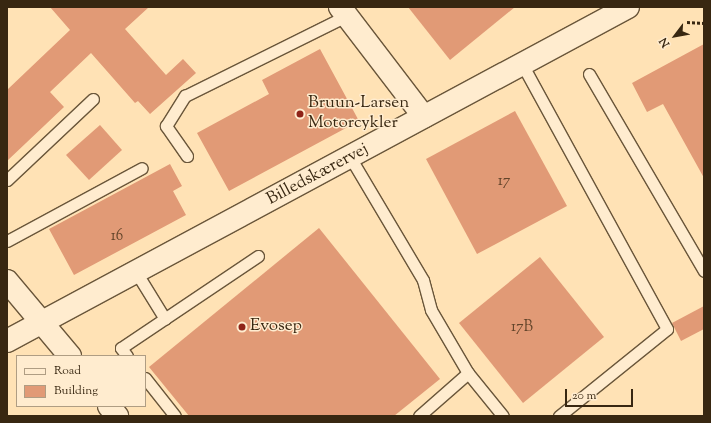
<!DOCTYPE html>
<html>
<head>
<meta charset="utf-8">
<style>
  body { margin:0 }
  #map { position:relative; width:711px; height:423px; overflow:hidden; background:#ffe2b5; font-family:"Sorts Mill Goudy",serif }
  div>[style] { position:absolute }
  .building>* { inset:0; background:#e19a76 }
  .path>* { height:2.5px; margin-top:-1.25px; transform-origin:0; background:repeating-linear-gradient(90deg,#382711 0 3px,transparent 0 5px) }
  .roads { filter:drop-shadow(1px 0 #6a563a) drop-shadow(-1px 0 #6a563a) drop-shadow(0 1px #6a563a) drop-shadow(0 -1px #6a563a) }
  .service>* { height:11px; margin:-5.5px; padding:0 5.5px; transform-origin:5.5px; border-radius:5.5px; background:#ffeccf }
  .tertiary>* { height:22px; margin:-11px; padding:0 11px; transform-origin:11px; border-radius:11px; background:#ffeccf }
  .dots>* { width:11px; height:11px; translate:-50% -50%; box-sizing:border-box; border:2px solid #ffeccf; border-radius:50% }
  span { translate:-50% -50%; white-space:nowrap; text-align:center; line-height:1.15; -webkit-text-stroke:3px #ffeccf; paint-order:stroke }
  .number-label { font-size:15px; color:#62442a }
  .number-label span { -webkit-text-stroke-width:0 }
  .poi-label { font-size:17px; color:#382711 }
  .left { translate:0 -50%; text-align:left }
  .street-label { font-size:17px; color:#382711 }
  .frame { position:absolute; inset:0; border:8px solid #382711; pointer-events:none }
  .legend { position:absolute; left:16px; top:355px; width:130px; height:52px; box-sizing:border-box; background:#ffeccf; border:1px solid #af9d83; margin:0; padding:5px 7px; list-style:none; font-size:12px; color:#382711 }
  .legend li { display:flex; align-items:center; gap:8px; height:20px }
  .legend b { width:20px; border:1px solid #af9d83 }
  .north { position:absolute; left:655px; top:16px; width:40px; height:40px; -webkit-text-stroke:3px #ffeccf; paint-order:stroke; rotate:238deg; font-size:11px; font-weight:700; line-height:16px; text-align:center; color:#382711 }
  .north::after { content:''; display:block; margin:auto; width:14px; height:18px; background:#382711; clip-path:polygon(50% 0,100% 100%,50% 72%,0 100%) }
  .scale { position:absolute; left:565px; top:389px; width:68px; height:18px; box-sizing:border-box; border:2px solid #382711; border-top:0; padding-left:5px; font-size:12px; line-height:14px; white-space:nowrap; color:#382711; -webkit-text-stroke:3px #ffeccf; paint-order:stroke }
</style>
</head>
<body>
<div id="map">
  <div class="building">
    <div style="clip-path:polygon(50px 7px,149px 7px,125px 29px,166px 75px,183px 59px,196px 73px,150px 114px,138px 101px,135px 103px,91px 53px,50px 92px,64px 107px,7px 161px,7px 90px,70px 30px)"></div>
    <div style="clip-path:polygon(408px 7px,515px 7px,450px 60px)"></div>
    <div style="clip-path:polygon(704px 44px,704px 178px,663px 104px,647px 112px,632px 83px)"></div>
    <div style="clip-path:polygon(320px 49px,359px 121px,229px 191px,197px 133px,269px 94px,262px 80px)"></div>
    <div style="clip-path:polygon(515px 111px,567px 206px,477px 254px,426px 159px)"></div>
    <div style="clip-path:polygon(100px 125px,122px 150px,89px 180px,66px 155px)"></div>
    <div style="clip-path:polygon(170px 164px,182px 186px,173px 191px,186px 215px,74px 275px,49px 229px)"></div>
    <div style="clip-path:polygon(319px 228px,440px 379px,394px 416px,189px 416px,149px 367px)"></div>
    <div style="clip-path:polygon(540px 257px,604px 337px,523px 403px,459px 323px)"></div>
    <div style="clip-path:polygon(704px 306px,704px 329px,681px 341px,672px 323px)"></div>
  </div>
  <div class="path">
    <div style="left:687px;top:22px;width:17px;rotate:3deg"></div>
  </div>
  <div class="roads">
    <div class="service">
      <div style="left:522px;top:64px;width:302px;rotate:61.3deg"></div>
      <div style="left:667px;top:329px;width:139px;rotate:141.1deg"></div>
      <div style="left:589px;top:74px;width:228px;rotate:59.7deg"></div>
      <div style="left:187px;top:156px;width:37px;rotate:-125deg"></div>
      <div style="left:166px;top:126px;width:36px;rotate:-58deg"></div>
      <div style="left:185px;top:96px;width:180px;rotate:-26.4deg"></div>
      <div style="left:350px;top:157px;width:143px;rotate:59.3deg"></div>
      <div style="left:423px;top:280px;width:31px;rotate:75deg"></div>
      <div style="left:431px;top:310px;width:73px;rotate:59.6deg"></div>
      <div style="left:468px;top:373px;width:65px;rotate:138.7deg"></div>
      <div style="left:7px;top:180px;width:118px;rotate:-43.3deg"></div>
      <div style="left:7px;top:241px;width:153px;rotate:-28.4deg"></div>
      <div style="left:136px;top:272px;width:55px;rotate:58.3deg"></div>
      <div style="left:127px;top:356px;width:10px;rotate:-127deg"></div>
      <div style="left:121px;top:348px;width:165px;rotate:-33.9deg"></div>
      <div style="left:468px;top:373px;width:55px;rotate:50.9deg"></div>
      <div style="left:145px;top:378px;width:48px;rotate:51.7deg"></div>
    </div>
    <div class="tertiary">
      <div style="left:340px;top:7px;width:138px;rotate:52.6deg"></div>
      <div style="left:7px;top:281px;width:98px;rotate:50deg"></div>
      <div style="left:7px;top:341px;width:705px;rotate:-28.27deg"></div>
      <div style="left:109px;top:406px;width:13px;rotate:51deg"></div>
    </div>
  </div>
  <div class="dots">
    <div style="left:300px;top:114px;background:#8f2418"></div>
    <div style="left:242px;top:327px;background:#8f2418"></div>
  </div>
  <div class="number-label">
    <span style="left:504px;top:182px">17</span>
    <span style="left:117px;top:237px">16</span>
    <span style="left:522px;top:328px">17B</span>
  </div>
  <div class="poi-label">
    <span class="left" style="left:308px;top:114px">Bruun-Larsen<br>Motorcykler</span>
    <span class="left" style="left:250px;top:327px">Evosep</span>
  </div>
  <div class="street-label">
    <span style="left:318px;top:175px;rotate:-28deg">Billedskærervej</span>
  </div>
  <div class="frame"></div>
  <ul class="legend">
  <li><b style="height:5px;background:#ffeccf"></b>Road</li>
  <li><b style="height:11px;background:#e19a76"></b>Building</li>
  </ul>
  <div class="north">N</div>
  <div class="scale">20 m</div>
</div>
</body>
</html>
